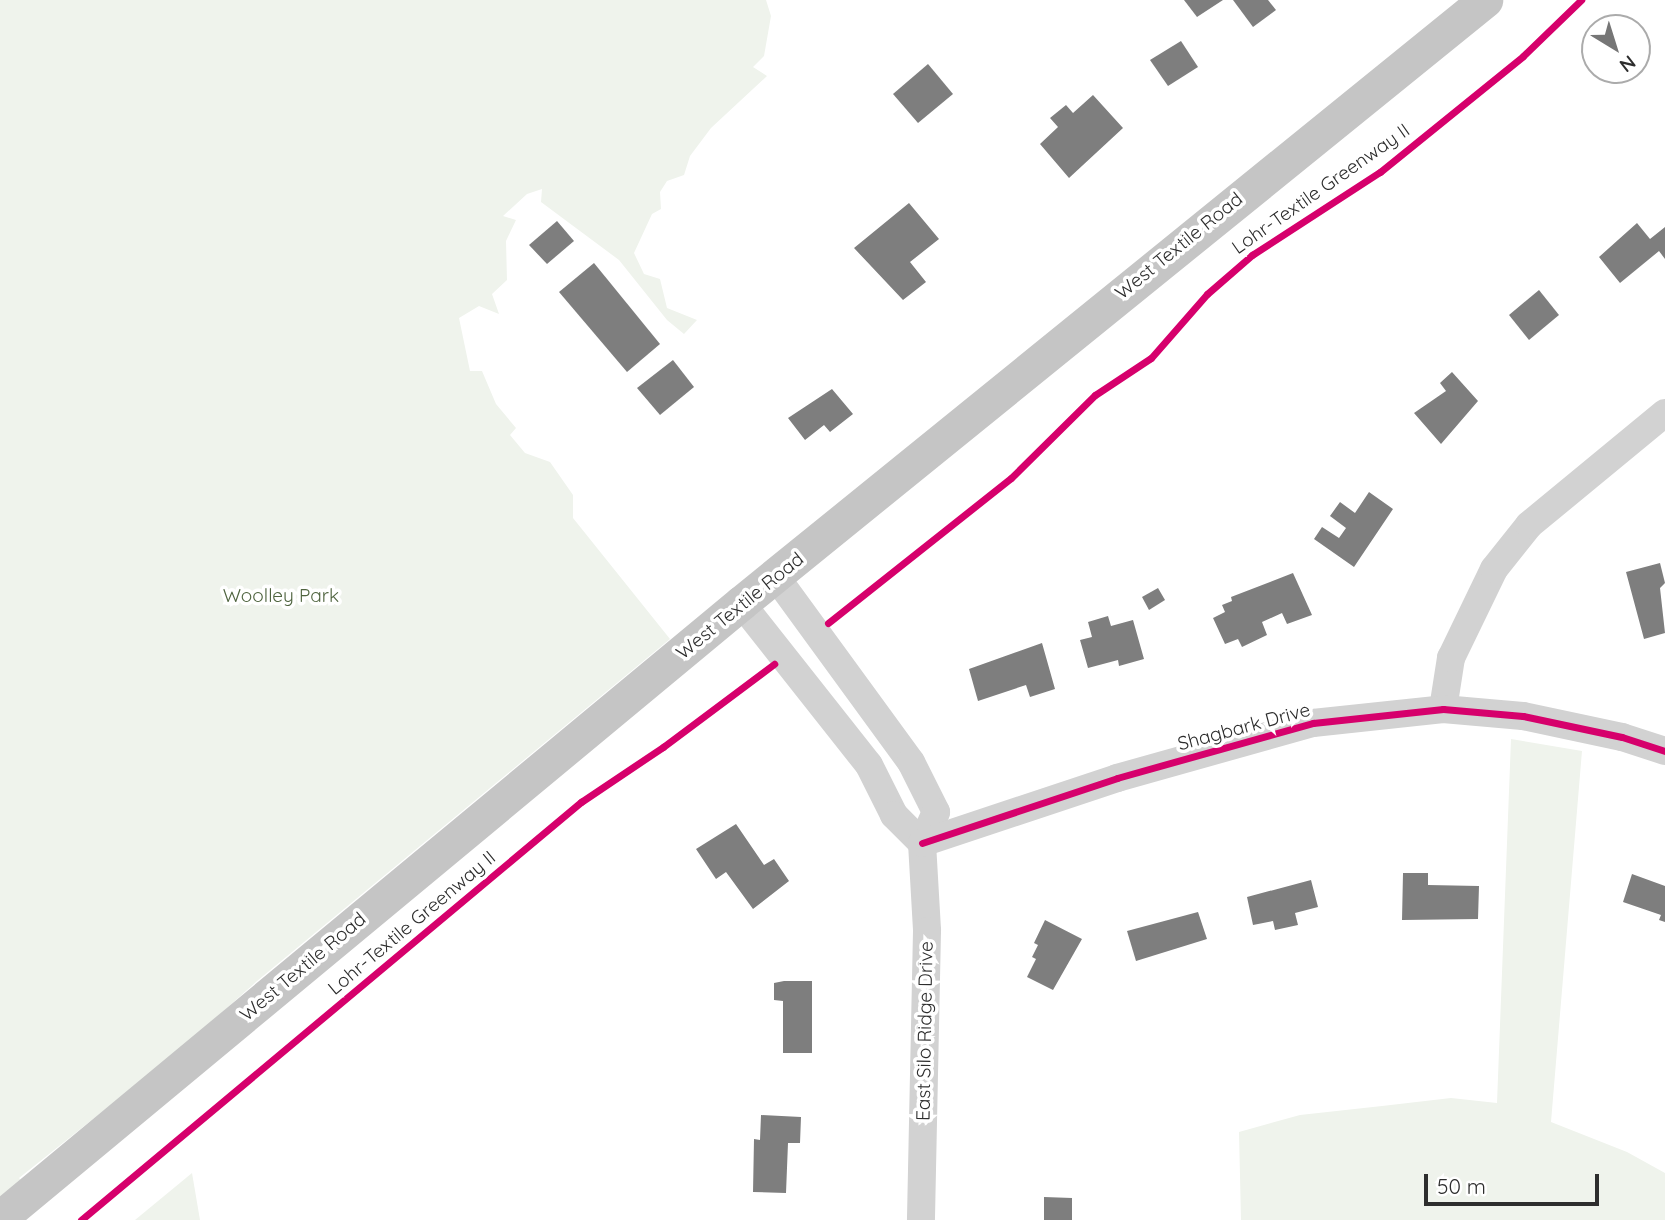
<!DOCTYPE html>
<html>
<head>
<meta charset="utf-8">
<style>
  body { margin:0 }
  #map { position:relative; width:1665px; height:1220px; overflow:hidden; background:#fff; font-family:Quicksand,sans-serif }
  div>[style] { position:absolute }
  .green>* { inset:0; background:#eff3ec }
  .building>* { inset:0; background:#7e7e7e }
  .minor>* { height:28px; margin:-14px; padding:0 14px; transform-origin:14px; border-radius:14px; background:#d2d2d2 }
  .major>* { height:35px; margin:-17.5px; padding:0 17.5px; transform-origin:17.5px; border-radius:17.5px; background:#c5c5c5 }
  .cycleway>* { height:7px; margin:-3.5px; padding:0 3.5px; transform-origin:3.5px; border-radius:3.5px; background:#d6006c }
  span { translate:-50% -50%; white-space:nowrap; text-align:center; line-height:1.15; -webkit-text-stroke:7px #fff; paint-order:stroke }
  .street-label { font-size:19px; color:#2d2d2d }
  .park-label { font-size:19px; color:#4f643f }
  .north { position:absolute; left:1581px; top:14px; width:70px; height:70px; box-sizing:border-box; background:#fff; border:2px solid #ababab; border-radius:50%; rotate:142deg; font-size:19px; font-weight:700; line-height:28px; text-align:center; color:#2d2d2d }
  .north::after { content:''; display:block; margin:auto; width:24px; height:32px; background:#767676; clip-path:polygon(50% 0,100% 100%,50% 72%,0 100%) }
  .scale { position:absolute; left:1424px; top:1174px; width:175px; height:32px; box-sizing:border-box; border:4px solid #2d2d2d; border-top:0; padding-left:9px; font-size:21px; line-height:24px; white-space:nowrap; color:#2d2d2d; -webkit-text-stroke:5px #fff; paint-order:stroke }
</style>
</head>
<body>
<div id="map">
  <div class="green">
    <div style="clip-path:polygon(0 0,766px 0,771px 16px,764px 56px,753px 67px,767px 76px,711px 128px,690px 156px,684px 175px,667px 181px,660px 192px,661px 209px,652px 214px,634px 253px,644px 274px,660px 279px,667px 308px,697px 320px,684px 334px,667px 320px,619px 260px,541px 202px,542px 189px,527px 194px,503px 216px,516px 220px,506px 241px,507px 280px,492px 294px,499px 314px,479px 306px,459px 318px,470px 371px,482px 371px,496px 404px,516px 428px,510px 435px,525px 453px,550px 462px,573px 495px,573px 518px,670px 639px,257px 981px,182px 1048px,19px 1178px,30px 1191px,0 1216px)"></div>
    <div style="clip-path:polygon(1511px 739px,1582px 751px,1551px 1122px,1627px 1152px,1665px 1173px,1665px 1220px,1241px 1220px,1239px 1132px,1300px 1115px,1382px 1106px,1451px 1098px,1497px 1103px)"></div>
    <div style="clip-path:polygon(192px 1173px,200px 1220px,135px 1220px)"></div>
  </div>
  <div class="building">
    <div style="clip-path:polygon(1184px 0,1223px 0,1197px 17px)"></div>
    <div style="clip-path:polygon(1233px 0,1268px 0,1276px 10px,1253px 27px)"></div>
    <div style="clip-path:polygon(1181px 41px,1198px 67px,1168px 86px,1150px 60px)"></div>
    <div style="clip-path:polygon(928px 64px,953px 94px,918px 123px,893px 94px)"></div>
    <div style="clip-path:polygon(1093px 95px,1123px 128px,1069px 178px,1040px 144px,1058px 127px,1050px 118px,1066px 105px,1073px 113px)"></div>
    <div style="clip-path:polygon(909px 203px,939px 239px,910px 262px,926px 282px,903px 300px,854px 248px)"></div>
    <div style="clip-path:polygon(557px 221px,574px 241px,547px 264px,529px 245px)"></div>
    <div style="clip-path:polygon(1637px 223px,1650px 239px,1665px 227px,1665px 259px,1659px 251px,1620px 283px,1599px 257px)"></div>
    <div style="clip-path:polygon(594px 263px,660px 344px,627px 372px,559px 292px)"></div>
    <div style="clip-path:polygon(1539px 290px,1559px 315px,1529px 340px,1509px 315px)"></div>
    <div style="clip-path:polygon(673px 360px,694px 387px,660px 415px,637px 388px)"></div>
    <div style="clip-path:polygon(1452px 372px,1478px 401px,1441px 444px,1414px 413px,1446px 391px,1440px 383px)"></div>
    <div style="clip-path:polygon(832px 389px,853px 414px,830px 432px,824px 425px,805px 440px,788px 418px)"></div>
    <div style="clip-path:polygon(1369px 492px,1393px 509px,1354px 567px,1314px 539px,1322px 527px,1339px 538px,1346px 528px,1330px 516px,1340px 502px,1355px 513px)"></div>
    <div style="clip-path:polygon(1660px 563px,1665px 583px,1660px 588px,1665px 633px,1644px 639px,1626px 572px)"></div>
    <div style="clip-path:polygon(1293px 573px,1312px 615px,1287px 624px,1282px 613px,1262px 622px,1267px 635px,1242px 647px,1238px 639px,1225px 644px,1213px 618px,1225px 612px,1222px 605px,1232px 601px,1231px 597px)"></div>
    <div style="clip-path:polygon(1158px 588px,1165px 600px,1149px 610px,1142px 597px)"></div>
    <div style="clip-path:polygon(1108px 616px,1111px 626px,1133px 620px,1144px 659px,1119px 666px,1118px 660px,1088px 668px,1080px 640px,1092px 637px,1088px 622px)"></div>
    <div style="clip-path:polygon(1042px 643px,1055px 689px,1030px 697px,1026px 685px,978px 701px,969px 669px)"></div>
    <div style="clip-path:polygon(736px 824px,764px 865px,774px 859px,789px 881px,753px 909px,726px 872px,716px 879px,696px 849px)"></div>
    <div style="clip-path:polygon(1403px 873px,1428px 873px,1428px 885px,1479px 886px,1478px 919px,1402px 920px)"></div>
    <div style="clip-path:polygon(1632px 874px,1665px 886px,1665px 922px,1659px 920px,1661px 915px,1623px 902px)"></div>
    <div style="clip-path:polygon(1311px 880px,1318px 907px,1295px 913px,1298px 925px,1275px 930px,1273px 921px,1253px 925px,1247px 897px)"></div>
    <div style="clip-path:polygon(1198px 912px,1207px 939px,1136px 961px,1127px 931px)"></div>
    <div style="clip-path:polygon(1045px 920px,1082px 939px,1053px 990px,1027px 977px,1036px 959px,1032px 957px,1038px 945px,1034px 943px)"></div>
    <div style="clip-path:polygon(784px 981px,812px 981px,812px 1053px,783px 1053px,783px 1001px,774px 1000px,774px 983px)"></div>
    <div style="clip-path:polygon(761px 1115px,801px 1117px,800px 1143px,788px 1143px,786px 1193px,753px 1192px,754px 1139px,760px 1140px)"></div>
    <div style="clip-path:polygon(1044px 1197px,1072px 1198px,1072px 1220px,1044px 1220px)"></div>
  </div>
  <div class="minor">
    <div style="left:776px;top:577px;width:229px;rotate:53.9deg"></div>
    <div style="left:911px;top:762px;width:56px;rotate:63.4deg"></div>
    <div style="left:936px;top:812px;width:34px;rotate:114deg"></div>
    <div style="left:922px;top:843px;width:88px;rotate:86.7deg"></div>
    <div style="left:927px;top:931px;width:289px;rotate:91.2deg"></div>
    <div style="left:741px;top:603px;width:206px;rotate:51.7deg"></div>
    <div style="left:869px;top:765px;width:56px;rotate:63.4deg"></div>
    <div style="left:894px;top:815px;width:40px;rotate:45deg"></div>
    <div style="left:1443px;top:709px;width:52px;rotate:-81.1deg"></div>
    <div style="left:1451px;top:658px;width:99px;rotate:-64.2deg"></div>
    <div style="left:1494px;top:569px;width:56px;rotate:-51.5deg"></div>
    <div style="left:1529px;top:525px;width:176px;rotate:-39.5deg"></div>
    <div style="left:922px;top:843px;width:206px;rotate:-18.4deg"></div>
    <div style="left:1117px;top:778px;width:204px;rotate:-15.7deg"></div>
    <div style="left:1313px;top:723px;width:131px;rotate:-6.1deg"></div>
    <div style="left:1443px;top:709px;width:80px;rotate:5deg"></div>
    <div style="left:1523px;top:716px;width:101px;rotate:12deg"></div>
    <div style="left:1622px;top:737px;width:45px;rotate:18deg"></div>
  </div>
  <div class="major">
    <div style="left:0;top:1218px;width:963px;rotate:-39.69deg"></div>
    <div style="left:741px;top:603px;width:958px;rotate:-39.02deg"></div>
  </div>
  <div class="cycleway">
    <div style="left:828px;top:623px;width:233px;rotate:-38.4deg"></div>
    <div style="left:1011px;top:478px;width:118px;rotate:-44.7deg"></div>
    <div style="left:1095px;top:395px;width:67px;rotate:-33.5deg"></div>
    <div style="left:1151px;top:358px;width:85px;rotate:-48.8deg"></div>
    <div style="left:1207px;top:294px;width:60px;rotate:-40.9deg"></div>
    <div style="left:1252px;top:255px;width:153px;rotate:-33deg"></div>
    <div style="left:1380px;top:172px;width:184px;rotate:-39deg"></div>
    <div style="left:1523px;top:56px;width:81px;rotate:-44deg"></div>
    <div style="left:922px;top:843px;width:206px;rotate:-18.4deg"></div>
    <div style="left:1117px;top:778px;width:204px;rotate:-15.7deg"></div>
    <div style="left:1313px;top:723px;width:131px;rotate:-6.1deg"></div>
    <div style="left:1443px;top:709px;width:80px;rotate:5deg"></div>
    <div style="left:1523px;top:716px;width:101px;rotate:12deg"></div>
    <div style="left:1622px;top:737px;width:45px;rotate:18deg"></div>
    <div style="left:81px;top:1220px;width:652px;rotate:-39.9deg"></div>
    <div style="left:581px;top:802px;width:99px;rotate:-33.9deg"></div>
    <div style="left:663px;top:747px;width:139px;rotate:-36.8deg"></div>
  </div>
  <div class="street-label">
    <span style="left:1321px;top:189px;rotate:-35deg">Lohr-Textile Greenway II</span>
    <span style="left:1179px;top:246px;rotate:-39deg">West Textile Road</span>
    <span style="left:740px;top:606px;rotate:-39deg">West Textile Road</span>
    <span style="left:1244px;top:727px;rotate:-15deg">Shagbark Drive</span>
    <span style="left:412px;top:923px;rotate:-40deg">Lohr-Textile Greenway II</span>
    <span style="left:303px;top:967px;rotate:-40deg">West Textile Road</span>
    <span style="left:925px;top:1031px;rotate:-89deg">East Silo Ridge Drive</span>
  </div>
  <div class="park-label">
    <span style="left:281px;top:596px">Woolley Park</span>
  </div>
  <div class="north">N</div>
  <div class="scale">50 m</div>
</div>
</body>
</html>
